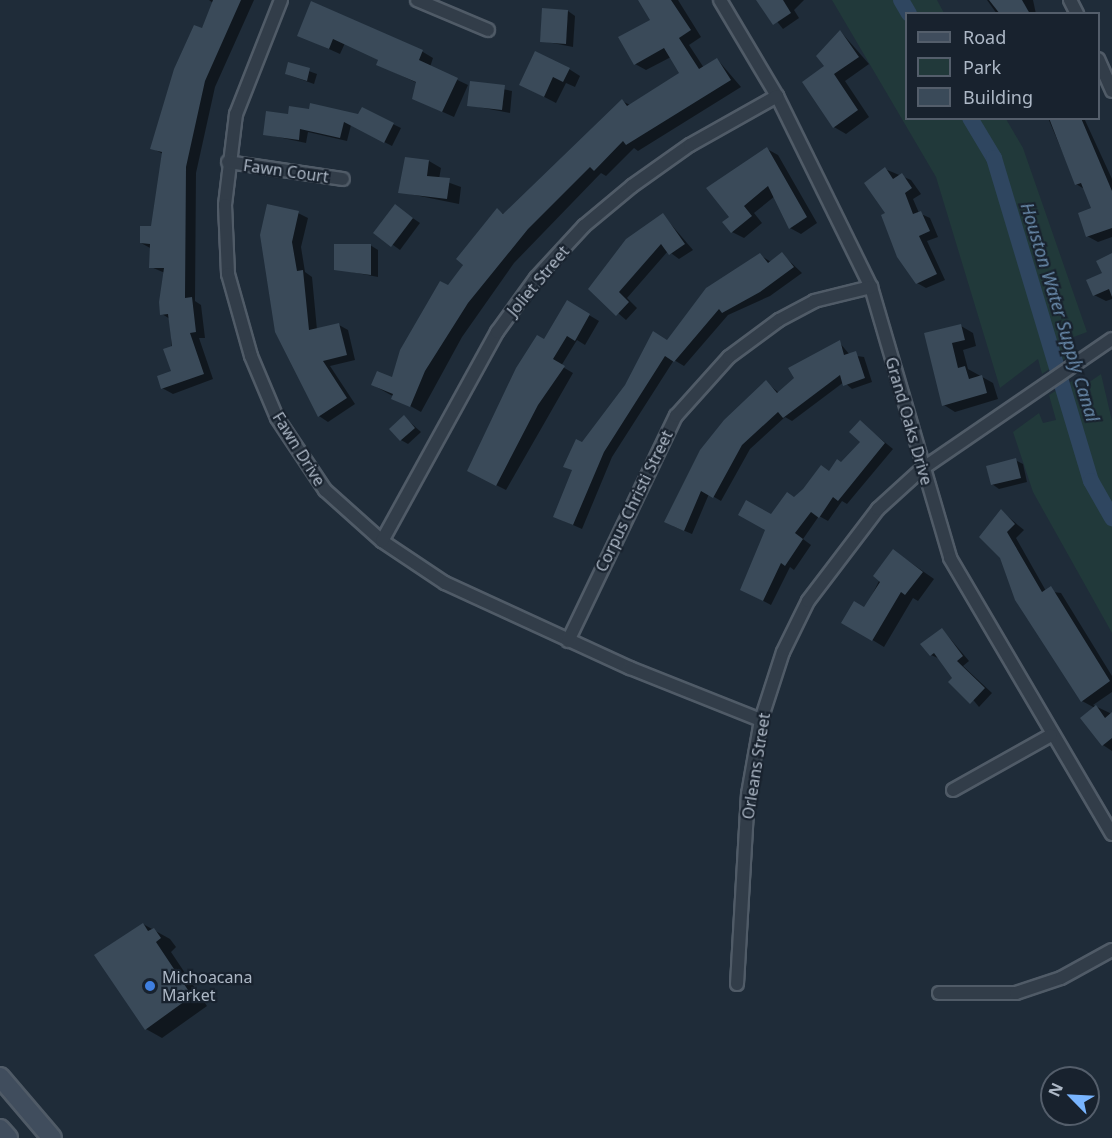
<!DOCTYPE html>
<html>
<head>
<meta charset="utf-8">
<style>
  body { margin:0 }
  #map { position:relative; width:1112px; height:1138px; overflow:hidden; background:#1f2c39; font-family:"Noto Sans",sans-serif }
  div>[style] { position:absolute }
  .green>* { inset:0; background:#21393a }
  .shadow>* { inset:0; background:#0007 }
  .canal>* { height:16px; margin:-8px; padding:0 8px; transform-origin:8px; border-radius:8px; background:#2f4660 }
  .building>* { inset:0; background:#3a4a59 }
  .roads { filter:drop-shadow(2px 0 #505b67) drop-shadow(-2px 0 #505b67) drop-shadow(0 2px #505b67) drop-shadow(0 -2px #505b67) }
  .minor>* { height:12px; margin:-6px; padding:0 6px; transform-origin:6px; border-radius:6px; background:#323d49 }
  .secondary>* { height:18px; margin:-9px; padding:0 9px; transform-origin:9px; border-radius:9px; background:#404d5d }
  .dots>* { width:16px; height:16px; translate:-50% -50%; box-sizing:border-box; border:3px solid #18222e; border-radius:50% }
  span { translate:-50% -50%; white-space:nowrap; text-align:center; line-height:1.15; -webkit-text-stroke:4.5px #18222e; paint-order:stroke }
  .street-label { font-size:16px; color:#adb8c6 }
  .poi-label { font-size:16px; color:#adb8c6 }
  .left { translate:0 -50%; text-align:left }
  .water-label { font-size:18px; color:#6a8bac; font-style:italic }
  .legend { position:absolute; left:905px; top:12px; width:195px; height:108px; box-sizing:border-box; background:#18222e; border:2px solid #545e6b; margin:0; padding:8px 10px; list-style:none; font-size:18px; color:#adb8c6 }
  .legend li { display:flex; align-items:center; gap:12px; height:30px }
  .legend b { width:30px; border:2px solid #545e6b }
  .north { position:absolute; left:1040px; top:1066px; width:60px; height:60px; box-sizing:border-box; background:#18222e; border:2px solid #545e6b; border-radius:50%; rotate:294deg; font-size:16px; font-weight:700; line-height:24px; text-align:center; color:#adb8c6 }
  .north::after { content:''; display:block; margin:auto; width:21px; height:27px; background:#79b5ff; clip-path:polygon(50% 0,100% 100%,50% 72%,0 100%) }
</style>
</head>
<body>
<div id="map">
  <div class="green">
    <div style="clip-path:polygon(832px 0,937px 0,944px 13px,906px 14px,906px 118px,1006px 119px,1023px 148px,1087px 332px,1063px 341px,1066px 358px,1042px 374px,1038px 359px,1000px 388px,936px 177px)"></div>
    <div style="clip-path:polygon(1101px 374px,1112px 421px,1112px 633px,1033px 492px,1013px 432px,1039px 413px,1043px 423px,1056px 420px,1049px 395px,1074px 380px,1078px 396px,1091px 393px,1088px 383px)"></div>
  </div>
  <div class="shadow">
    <div style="clip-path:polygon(209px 0,254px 0,215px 87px,196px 173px,195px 301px,201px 305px,205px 338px,199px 338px,213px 379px,173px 394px,162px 388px,173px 372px,170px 319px,162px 314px,165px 273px,151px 267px,152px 249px,141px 243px,152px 228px,163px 154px,152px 148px,213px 3px)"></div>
    <div style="clip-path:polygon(640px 0,678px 0,701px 37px,689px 45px,704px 68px,717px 59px,741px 87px,638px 151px,634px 148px,606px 176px,601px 173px,514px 263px,462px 337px,421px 412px,373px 385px,393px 379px,497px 210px,504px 214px,622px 101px,630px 105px,681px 73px,671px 57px,646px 70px,635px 64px,652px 20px)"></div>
    <div style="clip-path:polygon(760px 0,804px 0,794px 10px,799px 18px,783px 29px)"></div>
    <div style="clip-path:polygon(987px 0,1033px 0,1036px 14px,997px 14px)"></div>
    <div style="clip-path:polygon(312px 3px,423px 52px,433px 58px,430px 67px,468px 85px,454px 117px,425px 104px,417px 83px,377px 64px,379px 60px,345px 43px,340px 54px,298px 35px)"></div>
    <div style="clip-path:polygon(568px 11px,575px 16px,573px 47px,542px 41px)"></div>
    <div style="clip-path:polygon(841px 32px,869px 64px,845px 81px,869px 117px,846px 134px,834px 127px,826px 67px)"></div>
    <div style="clip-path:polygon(289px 64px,317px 74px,314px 84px,286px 74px)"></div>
    <div style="clip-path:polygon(569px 69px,580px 76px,575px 87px,566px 83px,556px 103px,521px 85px)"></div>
    <div style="clip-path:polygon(471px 83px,512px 91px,510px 113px,468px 105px)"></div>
    <div style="clip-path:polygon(362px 109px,401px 128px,392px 146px,351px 125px,347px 141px,308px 132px,306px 143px,264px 134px,359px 115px)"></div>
    <div style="clip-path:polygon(1048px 118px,1084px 118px,1112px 179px,1112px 237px,1098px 242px,1087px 236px,1093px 209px,1086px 190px,1076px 184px)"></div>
    <div style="clip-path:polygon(767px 149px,778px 155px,817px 223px,801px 234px,790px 228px,775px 196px,754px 213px,762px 223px,744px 238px,732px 232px,731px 217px)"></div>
    <div style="clip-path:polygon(429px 161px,441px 168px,439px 179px,461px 187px,459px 204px,400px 192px)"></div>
    <div style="clip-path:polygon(885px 169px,911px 180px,921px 194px,913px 199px,919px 213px,930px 218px,938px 237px,927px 241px,945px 280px,926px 288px,917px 283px,887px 214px)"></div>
    <div style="clip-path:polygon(395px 206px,420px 223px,400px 250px,375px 232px)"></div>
    <div style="clip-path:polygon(298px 213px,308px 218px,301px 247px,305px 272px,312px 277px,317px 330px,339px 325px,348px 330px,355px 360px,330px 366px,355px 404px,328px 422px,319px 416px,262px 235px)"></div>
    <div style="clip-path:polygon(663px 215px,693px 250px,679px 259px,668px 251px,627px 298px,637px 308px,626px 320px,590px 289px)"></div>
    <div style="clip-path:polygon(370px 245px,378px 250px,378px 277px,336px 269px)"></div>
    <div style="clip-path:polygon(782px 254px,802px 273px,770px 296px,728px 315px,684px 366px,674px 360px,612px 457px,582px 529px,564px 521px,582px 444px,667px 341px,760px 255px,771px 262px)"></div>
    <div style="clip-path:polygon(1112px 255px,1112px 299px,1106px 301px,1094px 295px)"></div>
    <div style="clip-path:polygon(567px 302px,599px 321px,585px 345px,577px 340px,561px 366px,573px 373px,506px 490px,478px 476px)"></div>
    <div style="clip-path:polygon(961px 326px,973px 333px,976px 346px,963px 350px,968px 369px,993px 383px,998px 399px,955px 412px,944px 405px,926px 335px)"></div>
    <div style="clip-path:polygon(839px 342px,850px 355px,864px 357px,872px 382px,852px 389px,844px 382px,792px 421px,785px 417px,750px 449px,721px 501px,709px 494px,692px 534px,673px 526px,766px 382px,779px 393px,796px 379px,790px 368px)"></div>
    <div style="clip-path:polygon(404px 417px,421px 432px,408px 444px,401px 440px)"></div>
    <div style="clip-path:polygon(860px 422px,893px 449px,847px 504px,842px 501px,828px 521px,819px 516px,803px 539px,811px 545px,794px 570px,790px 567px,771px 605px,750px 594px,772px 516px,842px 464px,862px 441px)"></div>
    <div style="clip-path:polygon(1015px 460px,1023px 464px,1027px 482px,999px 489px,992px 484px)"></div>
    <div style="clip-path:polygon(1001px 511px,1024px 530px,1016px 538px,1046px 591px,1061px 593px,1112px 676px,1112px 692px,1093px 705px,1112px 714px,1112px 751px,1103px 745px,1095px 708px,1082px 701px,1017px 599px)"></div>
    <div style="clip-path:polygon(894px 551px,934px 579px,918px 601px,913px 598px,884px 647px,843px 622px,865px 609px)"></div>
    <div style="clip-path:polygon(942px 629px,969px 661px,963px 666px,992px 693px,979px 707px,940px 659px,931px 655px)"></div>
    <div style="clip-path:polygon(143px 924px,170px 939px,176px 947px,171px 952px,207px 1006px,162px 1038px,146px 1029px)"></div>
  </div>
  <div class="canal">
    <div style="left:901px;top:0;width:16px;rotate:60deg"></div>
    <div style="left:970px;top:118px;width:47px;rotate:59deg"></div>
    <div style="left:994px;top:158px;width:337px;rotate:73.3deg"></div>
    <div style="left:1091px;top:481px;width:43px;rotate:60.4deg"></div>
  </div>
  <div class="building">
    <div style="clip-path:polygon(213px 0,241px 0,205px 81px,186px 167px,185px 298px,192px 297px,196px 332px,190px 333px,204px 374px,161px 389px,157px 376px,171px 371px,163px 349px,172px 346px,168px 314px,160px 315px,159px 302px,164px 268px,149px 268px,150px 244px,140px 243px,140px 226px,151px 226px,162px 152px,150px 149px,174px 69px,194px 25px,202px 28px)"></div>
    <div style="clip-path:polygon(638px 0,671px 0,691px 30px,679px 38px,699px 69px,717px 58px,731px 80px,626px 145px,623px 141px,594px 171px,590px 167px,528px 229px,468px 303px,425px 371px,410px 407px,391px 399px,393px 394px,371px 385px,377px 371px,392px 377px,400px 350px,440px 281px,448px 285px,463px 265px,456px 259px,497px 208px,503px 214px,622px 99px,627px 106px,679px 73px,664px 48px,634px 65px,618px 37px,650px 20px)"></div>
    <div style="clip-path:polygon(756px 0,783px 0,791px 13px,773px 25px)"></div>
    <div style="clip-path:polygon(989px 0,1022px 0,1030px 14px,1000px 14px)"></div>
    <div style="clip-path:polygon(311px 1px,423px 50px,419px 60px,458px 78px,442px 112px,412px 99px,416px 82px,376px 65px,378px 60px,333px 39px,329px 49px,297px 36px)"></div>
    <div style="clip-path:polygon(542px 8px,568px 10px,566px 44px,540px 42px)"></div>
    <div style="clip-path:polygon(840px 30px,859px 57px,834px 74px,858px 110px,833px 128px,802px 82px,824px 66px,816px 56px)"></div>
    <div style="clip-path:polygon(535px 51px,570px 68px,563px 82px,553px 77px,544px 97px,519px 85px)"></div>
    <div style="clip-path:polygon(288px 62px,310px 68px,307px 81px,285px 74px)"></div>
    <div style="clip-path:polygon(470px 81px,505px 85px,502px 110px,467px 106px)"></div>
    <div style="clip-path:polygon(310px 103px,358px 114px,362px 107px,394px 123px,384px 143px,344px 122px,340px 138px,300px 129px,299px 140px,263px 135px,266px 111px,288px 114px,289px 106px,309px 109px)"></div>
    <div style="clip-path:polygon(1049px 118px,1081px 118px,1112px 191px,1112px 228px,1086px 237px,1078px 213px,1091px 208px,1081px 183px,1075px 185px)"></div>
    <div style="clip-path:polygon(767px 147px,807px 217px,789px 229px,768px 186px,744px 206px,752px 216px,731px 233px,722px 222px,729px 217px,706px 188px)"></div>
    <div style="clip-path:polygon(405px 157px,429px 160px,427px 176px,450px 178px,447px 199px,398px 193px)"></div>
    <div style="clip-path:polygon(885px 167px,893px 179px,902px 173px,912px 188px,905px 193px,913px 214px,921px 211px,930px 231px,919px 236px,937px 274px,916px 284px,897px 257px,881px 215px,885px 213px,864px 183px)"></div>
    <div style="clip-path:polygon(267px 204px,299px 211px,292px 242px,297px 271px,303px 270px,309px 330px,339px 323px,347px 355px,323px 361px,347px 398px,318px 417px,275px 332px,260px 235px)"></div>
    <div style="clip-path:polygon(395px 204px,413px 218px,391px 247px,373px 233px)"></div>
    <div style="clip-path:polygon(663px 213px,685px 244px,669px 255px,661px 244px,619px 292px,629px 302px,616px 316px,588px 289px,626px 239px)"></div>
    <div style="clip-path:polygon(334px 244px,371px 244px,371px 275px,334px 270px)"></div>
    <div style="clip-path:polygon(782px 252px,794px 267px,760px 292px,722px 313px,719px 309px,674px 362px,665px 356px,604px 452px,573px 525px,553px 517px,572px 470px,563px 467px,576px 439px,582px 442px,625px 385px,653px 331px,667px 340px,706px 288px,760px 253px,768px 263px)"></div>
    <div style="clip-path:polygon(1112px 253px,1112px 297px,1109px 289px,1093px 296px,1086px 280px,1102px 273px,1096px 261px)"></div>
    <div style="clip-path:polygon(567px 300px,590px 314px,575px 341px,567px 336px,553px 359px,565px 366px,538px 405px,496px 486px,467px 471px,516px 368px,537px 335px,544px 339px)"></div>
    <div style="clip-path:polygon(961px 324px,965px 340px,952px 343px,958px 368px,965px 366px,969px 379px,982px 375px,987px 393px,942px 406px,924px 333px)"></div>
    <div style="clip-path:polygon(840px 340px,844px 355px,856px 351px,865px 378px,843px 386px,840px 375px,783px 418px,778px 412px,742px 445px,713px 498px,701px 491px,684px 531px,664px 522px,700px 450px,724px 420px,766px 380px,777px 393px,794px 378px,788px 368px)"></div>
    <div style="clip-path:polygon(404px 415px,415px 428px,400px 441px,389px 429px)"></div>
    <div style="clip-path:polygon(860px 420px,885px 443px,838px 501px,833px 497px,819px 518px,811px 512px,795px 533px,803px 539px,785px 566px,781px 563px,763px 601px,740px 590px,765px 530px,738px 515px,746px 500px,771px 514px,787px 492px,794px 497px,803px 489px,821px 465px,829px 471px,837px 459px,841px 462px,860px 442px,849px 432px)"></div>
    <div style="clip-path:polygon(1016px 458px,1021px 478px,991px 485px,986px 466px)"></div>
    <div style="clip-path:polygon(1001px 509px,1015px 524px,1007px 532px,1042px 592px,1051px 586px,1110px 681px,1081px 702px,1015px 600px,1000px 558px,979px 537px)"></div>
    <div style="clip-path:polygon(893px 549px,923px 572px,905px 595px,901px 592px,872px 641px,841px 623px,854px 601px,864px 607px,880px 582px,873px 576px)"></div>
    <div style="clip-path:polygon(942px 628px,963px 656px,957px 661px,985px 688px,970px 704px,948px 682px,952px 678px,934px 653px,930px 656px,920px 644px)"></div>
    <div style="clip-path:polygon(1096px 705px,1105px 718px,1112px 712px,1112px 738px,1102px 746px,1080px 718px)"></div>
    <div style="clip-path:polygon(143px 923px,148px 931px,154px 928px,161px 938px,156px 942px,192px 996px,145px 1030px,94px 955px)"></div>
  </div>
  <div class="roads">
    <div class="minor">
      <div style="left:281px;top:0;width:123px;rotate:111.5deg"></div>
      <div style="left:236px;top:114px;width:92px;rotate:96.9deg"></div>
      <div style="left:225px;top:205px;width:69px;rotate:87.5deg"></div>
      <div style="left:228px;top:274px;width:85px;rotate:74.3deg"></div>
      <div style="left:251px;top:356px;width:67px;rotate:67.2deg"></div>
      <div style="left:277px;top:418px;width:87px;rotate:56.3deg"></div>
      <div style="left:325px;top:490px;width:76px;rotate:41.8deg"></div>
      <div style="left:382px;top:541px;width:76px;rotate:33.7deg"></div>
      <div style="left:445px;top:583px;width:204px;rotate:24.7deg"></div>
      <div style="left:630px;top:668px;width:141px;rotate:21.7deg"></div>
      <div style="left:417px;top:0;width:77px;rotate:22.9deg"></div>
      <div style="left:720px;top:0;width:112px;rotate:59.3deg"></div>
      <div style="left:777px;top:96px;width:213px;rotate:63.8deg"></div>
      <div style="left:871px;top:287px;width:282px;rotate:73.7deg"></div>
      <div style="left:950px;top:558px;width:320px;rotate:59.6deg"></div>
      <div style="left:1070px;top:0;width:16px;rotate:63deg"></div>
      <div style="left:1098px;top:59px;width:35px;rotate:66deg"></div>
      <div style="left:228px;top:162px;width:116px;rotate:8.4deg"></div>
      <div style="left:382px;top:541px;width:239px;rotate:-61.2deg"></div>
      <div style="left:497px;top:332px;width:67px;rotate:-54.2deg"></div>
      <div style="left:536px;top:278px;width:71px;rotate:-47.3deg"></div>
      <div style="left:584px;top:226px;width:62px;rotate:-39.8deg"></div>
      <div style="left:632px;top:186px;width:71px;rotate:-35.3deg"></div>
      <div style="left:690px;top:145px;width:100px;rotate:-29.4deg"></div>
      <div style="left:568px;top:641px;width:250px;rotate:-64.4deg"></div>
      <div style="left:676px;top:416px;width:79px;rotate:-48.1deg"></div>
      <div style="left:729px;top:357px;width:62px;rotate:-36.5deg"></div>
      <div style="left:779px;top:320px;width:40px;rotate:-28deg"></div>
      <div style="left:814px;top:301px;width:59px;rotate:-13.8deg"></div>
      <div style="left:953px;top:790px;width:112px;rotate:-29.3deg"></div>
      <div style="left:737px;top:984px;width:190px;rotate:-86.7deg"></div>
      <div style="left:748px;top:794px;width:75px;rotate:-80deg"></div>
      <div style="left:761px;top:720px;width:71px;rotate:-72.1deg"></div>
      <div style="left:783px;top:652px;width:57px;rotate:-63.9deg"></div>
      <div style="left:808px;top:601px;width:116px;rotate:-52.7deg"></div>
      <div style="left:878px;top:509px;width:59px;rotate:-42.3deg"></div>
      <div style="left:922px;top:469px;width:230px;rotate:-34.4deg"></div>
      <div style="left:939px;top:993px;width:77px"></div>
      <div style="left:1016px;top:993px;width:47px;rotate:-18.4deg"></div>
      <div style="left:1061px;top:978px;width:58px;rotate:-28.8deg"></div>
    </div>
    <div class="secondary">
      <div style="left:0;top:1077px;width:80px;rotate:49.6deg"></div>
      <div style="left:0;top:1129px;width:12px;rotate:48deg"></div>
    </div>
  </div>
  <div class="dots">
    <div style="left:150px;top:986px;background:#3f7fe0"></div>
  </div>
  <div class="street-label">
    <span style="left:286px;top:171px;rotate:8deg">Fawn Court</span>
    <span style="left:538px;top:281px;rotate:-50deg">Joliet Street</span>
    <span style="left:909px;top:421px;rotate:74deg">Grand Oaks Drive</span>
    <span style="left:299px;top:449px;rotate:58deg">Fawn Drive</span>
    <span style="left:634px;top:501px;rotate:-64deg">Corpus Christi Street</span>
    <span style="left:756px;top:766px;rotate:-81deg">Orleans Street</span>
  </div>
  <div class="poi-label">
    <span class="left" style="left:162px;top:986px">Michoacana<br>Market</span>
  </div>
  <div class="water-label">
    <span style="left:1060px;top:312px;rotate:73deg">Houston Water Supply Canal</span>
  </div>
  <ul class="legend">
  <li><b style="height:8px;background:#404d5d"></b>Road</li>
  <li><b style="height:16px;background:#21393a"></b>Park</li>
  <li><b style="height:16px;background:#3a4a59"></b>Building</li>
  </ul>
  <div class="north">N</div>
</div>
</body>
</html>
